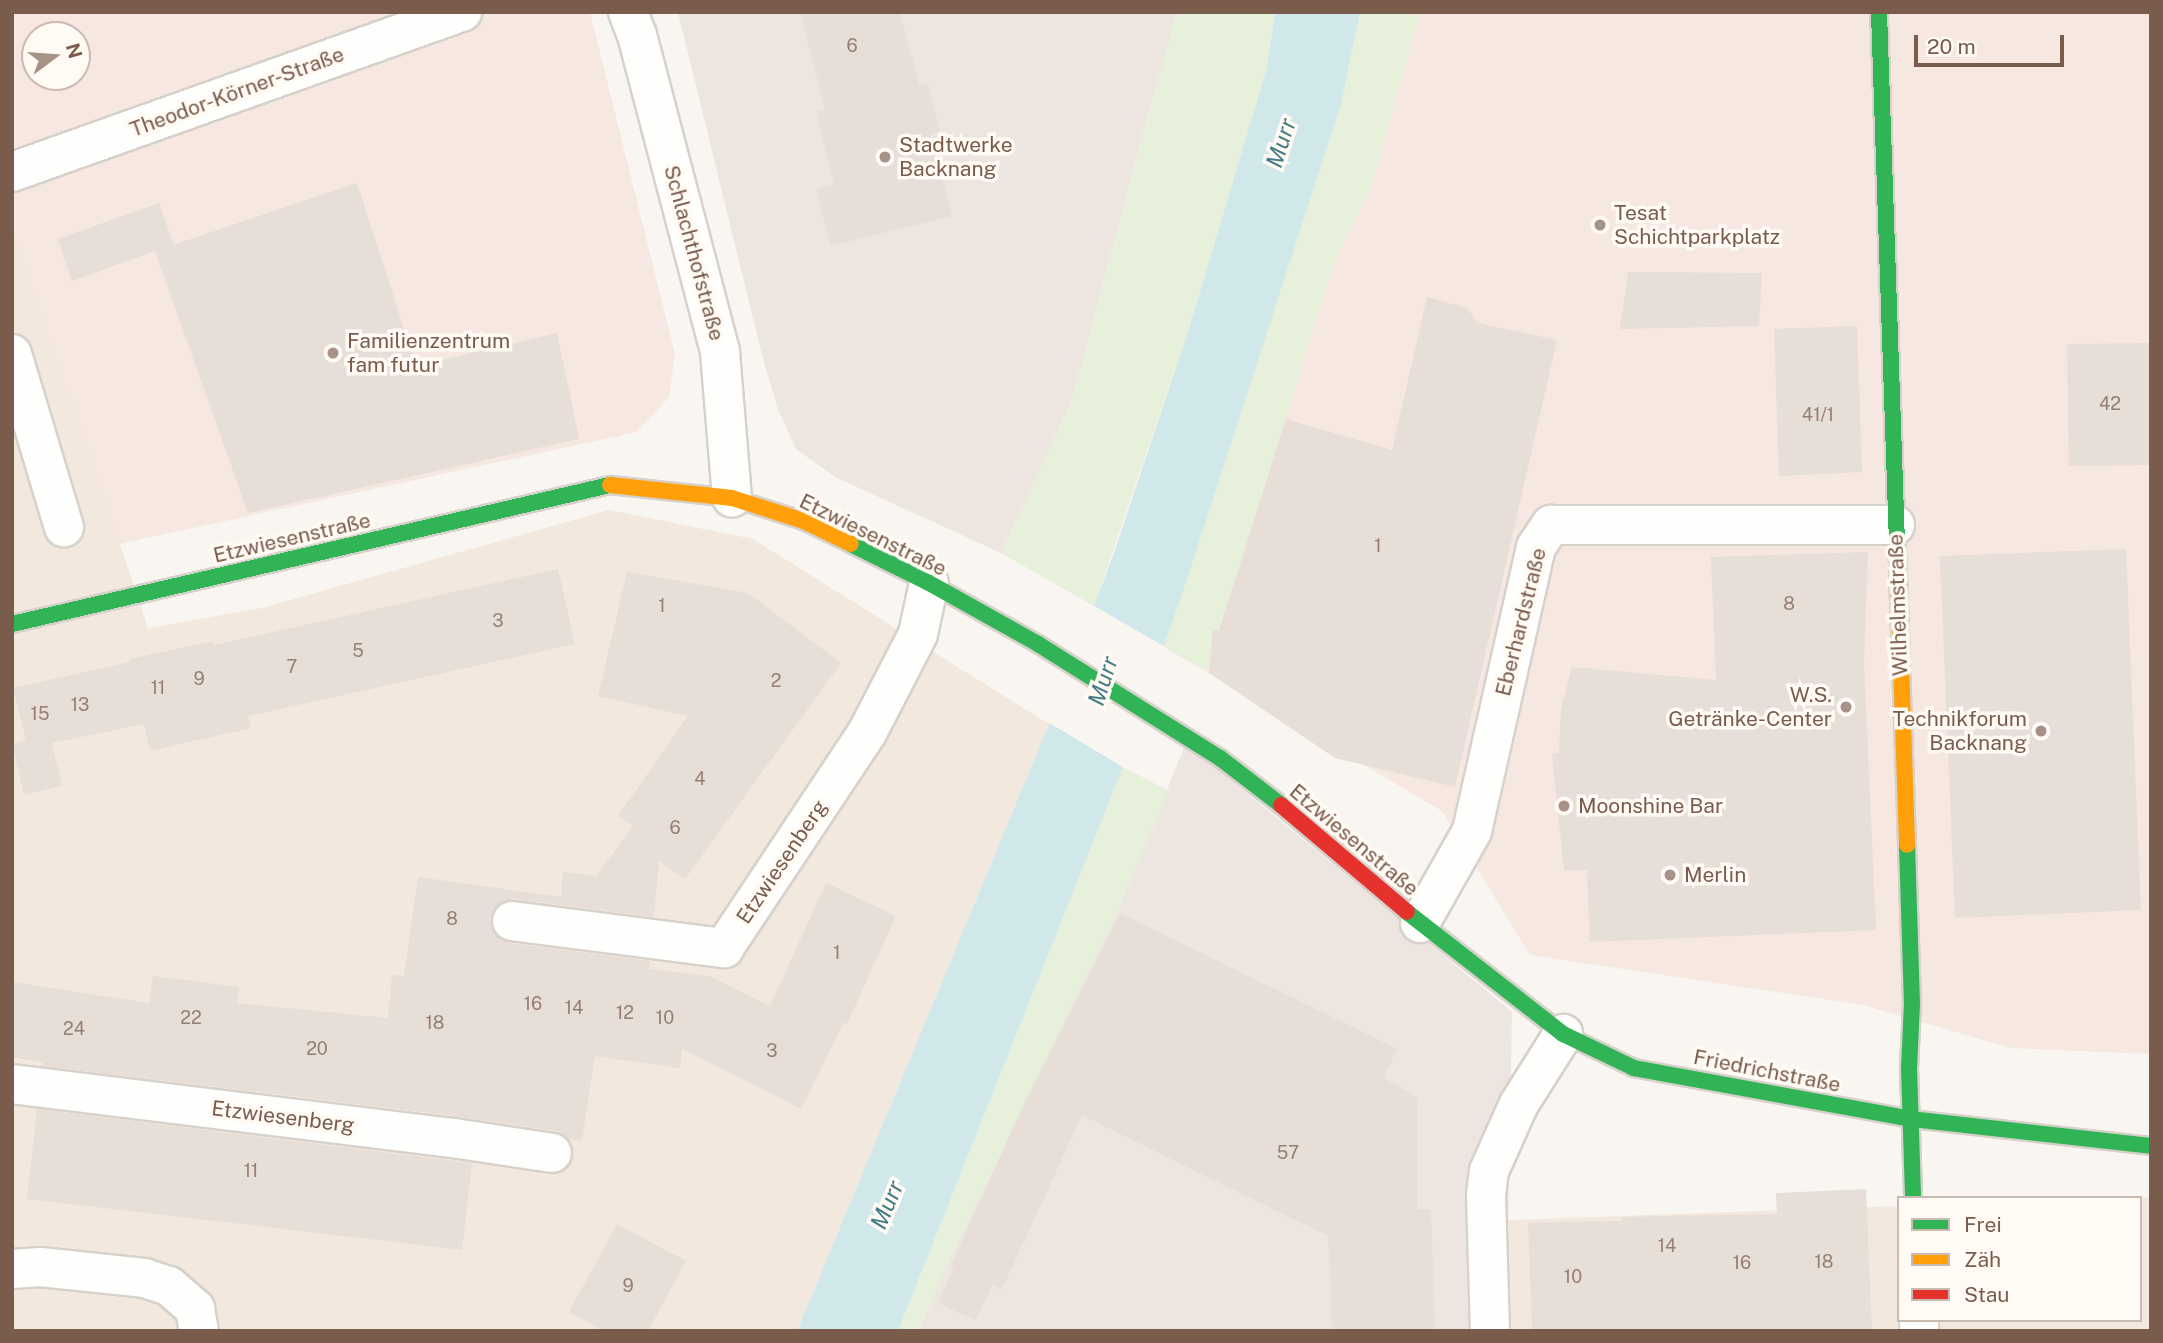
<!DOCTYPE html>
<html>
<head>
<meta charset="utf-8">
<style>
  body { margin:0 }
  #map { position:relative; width:2163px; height:1343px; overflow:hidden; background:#f9f5f0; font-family:"Public Sans",sans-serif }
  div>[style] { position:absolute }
  .residential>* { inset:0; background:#f2e8de }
  .commercial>* { inset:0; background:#f6e8e1 }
  .industrial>* { inset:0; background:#ede5e0 }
  .green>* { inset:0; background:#e7f0db }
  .water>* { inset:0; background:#d0e8ea }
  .pier>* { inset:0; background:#f9f5f0 }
  .building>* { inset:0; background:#e6ded7 }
  .roads { filter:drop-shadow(2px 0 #d7d1cb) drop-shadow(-2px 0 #d7d1cb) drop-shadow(0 2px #d7d1cb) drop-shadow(0 -2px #d7d1cb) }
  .street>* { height:38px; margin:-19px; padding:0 19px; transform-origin:19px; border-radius:19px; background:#fefefd }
  .fast>* { height:16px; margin:-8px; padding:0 8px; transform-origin:8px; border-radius:8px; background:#30b455 }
  .slow>* { height:16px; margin:-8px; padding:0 8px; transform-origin:8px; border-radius:8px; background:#ff9f0a }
  .jam>* { height:16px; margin:-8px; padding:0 8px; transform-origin:8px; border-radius:8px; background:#e5322d }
  .dots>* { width:19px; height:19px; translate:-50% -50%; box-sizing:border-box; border:4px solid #fffaf3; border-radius:50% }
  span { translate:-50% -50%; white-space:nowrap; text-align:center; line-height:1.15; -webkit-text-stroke:7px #fffaf3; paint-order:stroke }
  .number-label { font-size:18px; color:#977e72 }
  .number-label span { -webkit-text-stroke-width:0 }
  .street-label { font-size:21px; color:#7a5c4d }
  .poi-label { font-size:21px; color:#7a5c4d }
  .left { translate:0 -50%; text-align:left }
  .right { translate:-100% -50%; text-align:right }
  .water-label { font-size:23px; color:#437c86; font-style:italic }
  .frame { position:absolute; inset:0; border:14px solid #7a5c4d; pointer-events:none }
  .legend { position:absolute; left:1897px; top:1196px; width:245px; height:126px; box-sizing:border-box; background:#fffaf3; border:2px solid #cabbb1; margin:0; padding:9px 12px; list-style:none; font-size:21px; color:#7a5c4d }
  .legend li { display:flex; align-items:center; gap:14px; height:35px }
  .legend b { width:35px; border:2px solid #cabbb1 }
  .north { position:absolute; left:21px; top:21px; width:70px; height:70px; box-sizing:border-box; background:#fffaf3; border:2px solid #cabbb1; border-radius:50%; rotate:74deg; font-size:19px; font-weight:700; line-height:28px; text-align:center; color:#7a5c4d }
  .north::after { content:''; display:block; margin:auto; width:24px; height:32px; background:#a69286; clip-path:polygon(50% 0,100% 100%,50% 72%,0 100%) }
  .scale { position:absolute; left:1914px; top:35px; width:150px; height:32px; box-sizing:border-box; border:4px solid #7a5c4d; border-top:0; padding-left:9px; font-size:21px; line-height:24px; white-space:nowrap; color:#7a5c4d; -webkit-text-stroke:5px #fffaf3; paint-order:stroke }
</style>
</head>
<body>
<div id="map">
  <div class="residential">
    <div style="clip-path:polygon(12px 223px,148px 628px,262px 608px,609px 510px,753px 539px,1049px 724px,797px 1331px,12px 1331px)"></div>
    <div style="clip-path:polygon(2151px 1197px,2151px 1331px,1506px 1331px,1508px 1220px,1899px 1206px,1899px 1320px,2140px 1320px,2140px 1198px,2137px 1198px)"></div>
  </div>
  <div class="commercial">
    <div style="clip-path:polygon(evenodd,12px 12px,590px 12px,675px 354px,669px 397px,637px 432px,119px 544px,12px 223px,12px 12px,35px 35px,77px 35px,77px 77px,35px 77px,35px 35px)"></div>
    <div style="clip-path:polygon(1360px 12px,2151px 12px,2151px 1054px,2011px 1048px,1863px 1005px,1530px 955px,1442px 811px,1164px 647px,1341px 104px)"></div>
  </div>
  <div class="industrial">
    <div style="clip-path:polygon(678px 12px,1224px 12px,1179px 23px,1154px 93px,1072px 400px,1001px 553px,835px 477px,796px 449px,778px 410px,761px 351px)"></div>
    <div style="clip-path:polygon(1186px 743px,1512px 1012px,1506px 1331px,919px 1331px,947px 1265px,1117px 912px)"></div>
  </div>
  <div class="green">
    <div style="clip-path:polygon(1176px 12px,1275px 12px,1267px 67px,1189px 329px,1094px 606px,1001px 553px,1072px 400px)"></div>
    <div style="clip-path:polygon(1360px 12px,1420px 12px,1371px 187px,1334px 263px,1219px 631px,1213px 629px,1208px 672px,1164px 647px,1341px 104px)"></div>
    <div style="clip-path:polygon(1123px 767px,1169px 791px,1117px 912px,947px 1265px,919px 1331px,898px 1331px)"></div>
  </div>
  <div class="water">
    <div style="clip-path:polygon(1275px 12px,1360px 12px,1341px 104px,1189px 573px,1123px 767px,898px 1331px,797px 1331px,1049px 724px,1114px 553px,1189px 329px,1267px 67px)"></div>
  </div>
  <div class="pier">
    <div style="clip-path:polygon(1091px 604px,1167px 648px,1126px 769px,1046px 721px)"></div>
  </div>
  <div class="building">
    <div style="clip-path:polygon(800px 12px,900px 12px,919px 85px,928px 83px,940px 132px,930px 134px,952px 216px,830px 246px,816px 189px,834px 184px,816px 111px,825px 109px)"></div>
    <div style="clip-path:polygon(357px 183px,416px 366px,557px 333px,579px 439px,248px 513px,155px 251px,72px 281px,58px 239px,159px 203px,174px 245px,164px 248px)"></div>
    <div style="clip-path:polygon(1628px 272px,1762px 273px,1759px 326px,1620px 329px)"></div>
    <div style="clip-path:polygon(1427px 297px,1467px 308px,1478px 323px,1557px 340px,1455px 787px,1335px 758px,1209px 673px,1213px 629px,1219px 631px,1286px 419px,1392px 450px)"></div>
    <div style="clip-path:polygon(1857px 326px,1862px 472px,1779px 476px,1774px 329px)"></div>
    <div style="clip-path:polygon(2151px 343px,2151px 465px,2069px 466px,2067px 344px)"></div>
    <div style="clip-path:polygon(2126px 549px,2141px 910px,1955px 918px,1940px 556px)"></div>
    <div style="clip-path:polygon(1868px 552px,1864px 662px,1876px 930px,1590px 942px,1587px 870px,1564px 871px,1552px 754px,1559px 753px,1561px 709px,1572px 667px,1716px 680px,1711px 557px)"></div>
    <div style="clip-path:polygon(558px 569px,575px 644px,248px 716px,251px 728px,150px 751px,144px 724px,52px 743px,62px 786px,24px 795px,12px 744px,26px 740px,13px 688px,130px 662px,130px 659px,213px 641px,214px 645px)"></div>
    <div style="clip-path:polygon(627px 572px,748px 593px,841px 663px,685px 879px,659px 861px,654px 917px,514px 899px,503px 901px,495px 907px,490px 918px,492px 929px,498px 938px,509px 943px,650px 961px,649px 969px,710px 976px,770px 1006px,826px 883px,896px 916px,847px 1024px,844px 1022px,801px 1109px,682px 1049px,680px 1068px,595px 1056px,582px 1141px,568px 1139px,555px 1131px,456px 1116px,42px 1066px,43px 1062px,12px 1057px,12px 982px,149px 1003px,153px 976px,239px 987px,237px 1003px,388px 1018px,392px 975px,404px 976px,418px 877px,561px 897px,563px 872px,596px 876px,633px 826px,618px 816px,688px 716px,598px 696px)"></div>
    <div style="clip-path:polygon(1120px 913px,1397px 1049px,1383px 1078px,1417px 1097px,1417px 1209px,1431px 1209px,1435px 1331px,1332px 1331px,1328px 1236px,1082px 1115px,1002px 1289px,992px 1285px,976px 1320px,938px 1303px,954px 1267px,951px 1266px,1021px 1110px)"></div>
    <div style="clip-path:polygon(37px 1109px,472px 1163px,462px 1250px,27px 1199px)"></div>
    <div style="clip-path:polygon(1866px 1189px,1872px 1331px,1532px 1331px,1528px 1223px,1622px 1221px,1622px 1217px,1777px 1214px,1776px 1193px)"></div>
    <div style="clip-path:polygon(617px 1224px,686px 1261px,648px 1331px,604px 1331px,569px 1312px)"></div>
  </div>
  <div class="roads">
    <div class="street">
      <div style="left:628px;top:12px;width:25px;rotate:69deg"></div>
      <div style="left:637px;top:35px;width:328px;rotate:75.3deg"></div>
      <div style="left:720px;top:352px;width:146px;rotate:85.3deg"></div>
      <div style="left:12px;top:172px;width:478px;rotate:-19.6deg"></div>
      <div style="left:12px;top:354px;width:181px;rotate:73.3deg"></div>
      <div style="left:512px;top:921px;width:214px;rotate:7.3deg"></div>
      <div style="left:724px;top:948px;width:258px;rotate:-56.4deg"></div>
      <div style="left:867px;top:733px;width:111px;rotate:-62.7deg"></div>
      <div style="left:918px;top:634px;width:52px;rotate:-77.8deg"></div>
      <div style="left:1420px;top:923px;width:106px;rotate:-60.5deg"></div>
      <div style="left:1472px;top:831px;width:291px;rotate:-77.3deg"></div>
      <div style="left:1536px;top:547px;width:27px;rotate:-56deg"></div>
      <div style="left:1551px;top:525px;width:344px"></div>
      <div style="left:12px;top:1084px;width:444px;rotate:7deg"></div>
      <div style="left:453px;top:1138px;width:100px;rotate:8.6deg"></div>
      <div style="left:12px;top:1269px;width:28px;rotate:-4deg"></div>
      <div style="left:40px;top:1267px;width:105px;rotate:6deg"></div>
      <div style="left:144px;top:1278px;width:26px;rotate:18deg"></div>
      <div style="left:169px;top:1286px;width:35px;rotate:41deg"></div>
      <div style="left:195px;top:1309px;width:22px;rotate:80deg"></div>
      <div style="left:1919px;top:1320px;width:11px;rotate:90deg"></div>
      <div style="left:1490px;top:1331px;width:136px;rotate:-91.7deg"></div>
      <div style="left:1486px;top:1195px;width:24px;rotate:-83deg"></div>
      <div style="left:1489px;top:1171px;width:73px;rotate:-65.9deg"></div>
      <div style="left:1519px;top:1104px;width:83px;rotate:-57.8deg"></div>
    </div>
    <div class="fast">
      <div style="left:1879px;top:12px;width:560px;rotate:88.06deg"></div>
      <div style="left:851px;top:544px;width:87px;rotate:26.6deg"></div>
      <div style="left:929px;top:583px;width:125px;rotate:29.2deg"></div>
      <div style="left:1038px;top:644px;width:215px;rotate:32.1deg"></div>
      <div style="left:1220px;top:758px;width:77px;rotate:37.6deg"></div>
      <div style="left:12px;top:624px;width:614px;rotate:-13.09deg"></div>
      <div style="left:1907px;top:845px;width:158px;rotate:88.2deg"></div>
      <div style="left:1912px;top:1003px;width:65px;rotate:92.6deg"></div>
      <div style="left:1909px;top:1068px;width:130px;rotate:88.2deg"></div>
      <div style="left:1407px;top:912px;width:198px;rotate:38deg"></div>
      <div style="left:1563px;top:1034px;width:79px;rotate:25.6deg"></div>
      <div style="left:1634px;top:1068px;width:282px;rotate:10.4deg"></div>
      <div style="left:1911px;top:1119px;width:242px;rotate:6.4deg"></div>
    </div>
    <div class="slow">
      <div style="left:610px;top:485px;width:123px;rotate:6.1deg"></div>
      <div style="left:732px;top:498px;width:76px;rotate:17.7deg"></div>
      <div style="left:804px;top:521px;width:52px;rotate:26.1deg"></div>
      <div style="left:1898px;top:572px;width:273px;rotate:88.1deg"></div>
    </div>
    <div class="jam">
      <div style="left:1281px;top:805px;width:165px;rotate:40.3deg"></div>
    </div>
  </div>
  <div class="dots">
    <div style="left:885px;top:157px;background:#a69286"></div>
    <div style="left:1600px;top:225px;background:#a69286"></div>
    <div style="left:333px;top:353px;background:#a69286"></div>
    <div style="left:1846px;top:707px;background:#a69286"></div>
    <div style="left:2041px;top:731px;background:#a69286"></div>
    <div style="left:1564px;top:806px;background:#a69286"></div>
    <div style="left:1670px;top:875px;background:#a69286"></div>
  </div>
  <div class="number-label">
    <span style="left:852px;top:46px">6</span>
    <span style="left:2110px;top:404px">42</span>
    <span style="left:1818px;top:415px">41/1</span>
    <span style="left:1378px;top:546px">1</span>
    <span style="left:1789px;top:604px">8</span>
    <span style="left:662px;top:606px">1</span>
    <span style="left:498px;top:621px">3</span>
    <span style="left:358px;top:651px">5</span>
    <span style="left:292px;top:667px">7</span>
    <span style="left:199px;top:679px">9</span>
    <span style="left:776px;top:681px">2</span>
    <span style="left:158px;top:688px">11</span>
    <span style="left:80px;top:705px">13</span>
    <span style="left:40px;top:714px">15</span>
    <span style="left:700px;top:779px">4</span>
    <span style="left:675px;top:828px">6</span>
    <span style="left:452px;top:919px">8</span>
    <span style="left:837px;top:953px">1</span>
    <span style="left:533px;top:1004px">16</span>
    <span style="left:574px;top:1008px">14</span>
    <span style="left:625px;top:1013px">12</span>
    <span style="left:191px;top:1018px">22</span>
    <span style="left:665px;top:1018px">10</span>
    <span style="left:435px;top:1023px">18</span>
    <span style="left:74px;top:1029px">24</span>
    <span style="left:317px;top:1049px">20</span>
    <span style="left:772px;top:1051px">3</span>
    <span style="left:1288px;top:1153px">57</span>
    <span style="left:251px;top:1171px">11</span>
    <span style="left:1667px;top:1246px">14</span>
    <span style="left:1824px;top:1262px">18</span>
    <span style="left:1742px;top:1263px">16</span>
    <span style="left:1573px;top:1277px">10</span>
    <span style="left:628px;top:1286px">9</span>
  </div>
  <div class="street-label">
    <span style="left:237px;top:92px;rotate:-20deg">Theodor-Körner-Straße</span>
    <span style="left:694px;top:253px;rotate:75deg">Schlachthofstraße</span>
    <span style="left:873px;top:535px;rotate:26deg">Etzwiesenstraße</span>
    <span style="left:292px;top:538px;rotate:-13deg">Etzwiesenstraße</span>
    <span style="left:1898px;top:605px;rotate:-92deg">Wilhelmstraße</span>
    <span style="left:1521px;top:622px;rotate:-76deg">Eberhardstraße</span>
    <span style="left:1354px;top:840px;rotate:40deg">Etzwiesenstraße</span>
    <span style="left:782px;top:862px;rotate:-56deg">Etzwiesenberg</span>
    <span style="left:1767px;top:1071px;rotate:11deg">Friedrichstraße</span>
    <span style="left:283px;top:1117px;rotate:7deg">Etzwiesenberg</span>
  </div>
  <div class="poi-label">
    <span class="left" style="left:899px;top:157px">Stadtwerke<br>Backnang</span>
    <span class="left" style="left:1614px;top:225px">Tesat<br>Schichtparkplatz</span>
    <span class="left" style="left:347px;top:353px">Familienzentrum<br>fam futur</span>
    <span class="right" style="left:1832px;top:707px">W.S.<br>Getränke-Center</span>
    <span class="right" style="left:2027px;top:731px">Technikforum<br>Backnang</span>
    <span class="left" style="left:1578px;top:806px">Moonshine Bar</span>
    <span class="left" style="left:1684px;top:875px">Merlin</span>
  </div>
  <div class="water-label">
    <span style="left:1281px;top:143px;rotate:-72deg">Murr</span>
    <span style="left:1103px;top:681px;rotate:-72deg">Murr</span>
    <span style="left:887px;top:1205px;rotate:-67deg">Murr</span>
  </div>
  <div class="frame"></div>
  <ul class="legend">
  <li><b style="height:9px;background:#30b455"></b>Frei</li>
  <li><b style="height:9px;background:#ff9f0a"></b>Zäh</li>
  <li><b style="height:9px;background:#e5322d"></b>Stau</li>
  </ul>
  <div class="north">N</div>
  <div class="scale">20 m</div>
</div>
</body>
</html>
